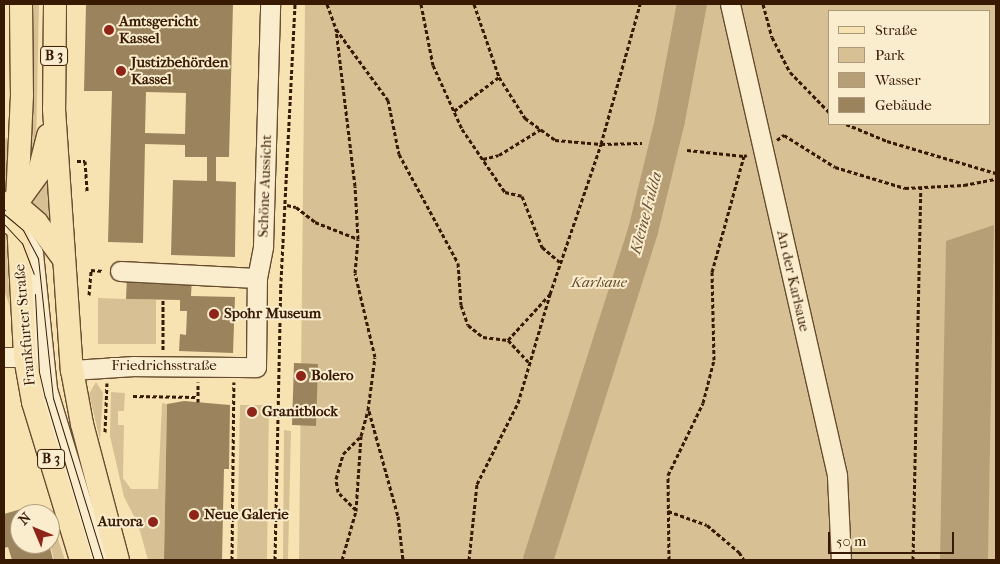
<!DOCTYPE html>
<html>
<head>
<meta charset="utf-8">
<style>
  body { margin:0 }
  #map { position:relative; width:1000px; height:564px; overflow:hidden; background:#f7e3b2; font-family:"IM FELL French Canon",serif }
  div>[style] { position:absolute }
  .green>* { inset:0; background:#d7c194 }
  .water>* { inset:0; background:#b69f76 }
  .river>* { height:30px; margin:-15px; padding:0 15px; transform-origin:15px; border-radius:15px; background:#b69f76 }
  .building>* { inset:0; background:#9b835e }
  .path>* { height:3px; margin-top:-1.5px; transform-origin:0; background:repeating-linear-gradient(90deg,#381a03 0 4px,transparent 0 6.5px) }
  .roads { filter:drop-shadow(1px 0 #684c2f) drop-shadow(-1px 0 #684c2f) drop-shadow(0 1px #684c2f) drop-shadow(0 -1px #684c2f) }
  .minor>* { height:19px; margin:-9.5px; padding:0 9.5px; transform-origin:9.5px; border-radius:9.5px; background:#faedcd }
  .major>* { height:22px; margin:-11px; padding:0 11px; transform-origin:11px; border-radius:11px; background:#f7e3b2 }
  .tram>* { height:1px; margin:-0.5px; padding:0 0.5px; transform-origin:0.5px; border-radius:0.5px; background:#381a03 }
  .dots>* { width:14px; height:14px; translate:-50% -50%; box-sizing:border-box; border:2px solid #faedcd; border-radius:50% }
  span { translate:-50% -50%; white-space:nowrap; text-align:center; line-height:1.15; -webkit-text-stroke:4px #faedcd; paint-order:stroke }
  .shield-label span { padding:1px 4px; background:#faedcd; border:1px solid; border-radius:4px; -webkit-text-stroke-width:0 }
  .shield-label { font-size:14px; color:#381a03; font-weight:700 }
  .poi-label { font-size:15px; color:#381a03; font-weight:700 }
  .left { translate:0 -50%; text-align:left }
  .right { translate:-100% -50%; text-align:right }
  .street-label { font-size:15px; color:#381a03 }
  .park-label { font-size:15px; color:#684c2e; font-style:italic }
  .water-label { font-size:16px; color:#6a4f31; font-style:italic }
  .frame { position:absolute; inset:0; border:5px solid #381a03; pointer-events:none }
  .legend { position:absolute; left:828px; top:10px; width:162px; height:115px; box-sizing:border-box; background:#faedcd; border:1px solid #ac997c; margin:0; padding:6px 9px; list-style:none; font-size:15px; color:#381a03 }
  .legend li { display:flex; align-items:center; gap:10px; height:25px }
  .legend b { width:25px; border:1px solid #ac997c }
  .north { position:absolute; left:10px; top:504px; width:50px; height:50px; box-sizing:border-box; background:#faedcd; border:1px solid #ac997c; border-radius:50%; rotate:315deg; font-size:14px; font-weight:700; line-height:20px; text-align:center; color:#381a03 }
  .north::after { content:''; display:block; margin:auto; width:18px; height:22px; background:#8f2418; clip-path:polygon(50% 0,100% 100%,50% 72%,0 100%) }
  .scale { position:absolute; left:828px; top:532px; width:126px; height:22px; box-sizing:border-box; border:2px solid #381a03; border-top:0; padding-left:6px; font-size:15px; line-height:18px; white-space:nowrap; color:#381a03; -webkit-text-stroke:4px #faedcd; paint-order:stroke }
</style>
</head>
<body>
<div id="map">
  <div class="green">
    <div style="clip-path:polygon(32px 4px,39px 4px,36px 145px,31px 157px)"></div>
    <div style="clip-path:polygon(evenodd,305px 4px,996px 4px,996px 560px,299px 560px,305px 4px,829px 11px,989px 11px,989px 124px,829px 124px,829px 11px)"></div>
    <div style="clip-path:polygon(7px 137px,8px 187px,4px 186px,4px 141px)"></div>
    <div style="clip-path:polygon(49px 173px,51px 225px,30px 202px)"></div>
    <div style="clip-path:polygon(4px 234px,6px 236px,10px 307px,4px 290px)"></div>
    <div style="clip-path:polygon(98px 298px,156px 300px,156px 344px,98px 344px)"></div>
    <div style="clip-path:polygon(96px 382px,103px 393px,100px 440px,89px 394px)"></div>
    <div style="clip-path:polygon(111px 392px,125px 393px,124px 411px,118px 411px,118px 425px,124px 425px,123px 478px,131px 489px,158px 489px,162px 403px,167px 404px,164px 560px,148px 560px,138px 524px,124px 497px,110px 436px)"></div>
    <div style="clip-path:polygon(240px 405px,269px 405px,267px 560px,237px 560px)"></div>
    <div style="clip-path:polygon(284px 430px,291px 431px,288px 560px,283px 560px)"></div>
    <div style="clip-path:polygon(50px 515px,65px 560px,54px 560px,50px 544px)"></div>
  </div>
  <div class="water">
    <div style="clip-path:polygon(994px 225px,988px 560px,940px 560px,946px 241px)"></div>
  </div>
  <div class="river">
    <div style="left:538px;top:560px;width:345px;rotate:-72.3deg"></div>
    <div style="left:643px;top:231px;width:114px;rotate:-76.3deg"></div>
    <div style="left:670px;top:120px;width:118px;rotate:-79.3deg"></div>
  </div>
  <div class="building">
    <div style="clip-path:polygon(evenodd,86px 4px,233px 4px,229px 157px,216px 157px,216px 181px,236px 182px,235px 257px,171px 255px,173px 180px,207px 181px,207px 157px,185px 157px,185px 145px,145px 144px,143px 243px,108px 242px,112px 91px,84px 91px,86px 4px,146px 92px,186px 93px,185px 134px,145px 133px,146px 92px)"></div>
    <div style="clip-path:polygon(127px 275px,192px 277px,191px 296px,235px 297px,233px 353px,179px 351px,180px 334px,186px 335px,187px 311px,180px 311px,180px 300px,126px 299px)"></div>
    <div style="clip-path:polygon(294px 363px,318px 364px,316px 426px,292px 425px)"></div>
    <div style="clip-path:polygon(184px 401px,230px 405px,229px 469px,224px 469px,222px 560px,164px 560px,167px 404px)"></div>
    <div style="clip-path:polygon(28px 507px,29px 514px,20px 514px,20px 544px,49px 544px,53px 560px,12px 560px,8px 547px,4px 548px,4px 514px)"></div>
  </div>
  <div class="path">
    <div style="left:327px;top:4px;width:27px;rotate:70deg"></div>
    <div style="left:421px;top:4px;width:62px;rotate:78.9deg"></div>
    <div style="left:433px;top:65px;width:70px;rotate:65.6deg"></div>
    <div style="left:462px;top:129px;width:76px;rotate:55.7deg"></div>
    <div style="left:505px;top:192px;width:17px;rotate:13deg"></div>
    <div style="left:522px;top:196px;width:55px;rotate:68.6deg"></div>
    <div style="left:542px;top:247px;width:23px;rotate:40deg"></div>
    <div style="left:474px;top:4px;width:77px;rotate:71.1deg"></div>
    <div style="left:499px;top:77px;width:49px;rotate:57.6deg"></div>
    <div style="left:525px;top:118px;width:37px;rotate:36deg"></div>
    <div style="left:555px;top:140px;width:46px;rotate:5deg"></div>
    <div style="left:601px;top:144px;width:41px;rotate:-1.4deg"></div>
    <div style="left:763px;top:4px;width:34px;rotate:75deg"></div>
    <div style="left:772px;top:37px;width:39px;rotate:63deg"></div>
    <div style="left:790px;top:72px;width:56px;rotate:45.7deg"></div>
    <div style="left:454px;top:111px;width:56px;rotate:-37.1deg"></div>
    <div style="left:846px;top:124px;width:44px;rotate:22.5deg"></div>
    <div style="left:887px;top:141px;width:114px;rotate:16.4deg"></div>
    <div style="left:777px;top:140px;width:9px;rotate:-36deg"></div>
    <div style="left:784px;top:135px;width:60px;rotate:32.1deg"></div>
    <div style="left:835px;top:167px;width:73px;rotate:16.7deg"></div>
    <div style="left:905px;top:188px;width:59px;rotate:-2.9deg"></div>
    <div style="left:964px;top:185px;width:33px;rotate:-11deg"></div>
    <div style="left:687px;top:150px;width:57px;rotate:6deg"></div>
    <div style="left:483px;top:159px;width:16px;rotate:-14deg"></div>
    <div style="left:499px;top:155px;width:49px;rotate:-31.8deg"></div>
    <div style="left:77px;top:161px;width:8px"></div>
    <div style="left:85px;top:161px;width:31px;rotate:86deg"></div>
    <div style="left:287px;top:205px;width:9px;rotate:13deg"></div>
    <div style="left:296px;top:207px;width:24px;rotate:38deg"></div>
    <div style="left:315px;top:222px;width:46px;rotate:21.6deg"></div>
    <div style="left:89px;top:295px;width:25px;rotate:-85deg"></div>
    <div style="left:91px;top:270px;width:13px;rotate:4deg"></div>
    <div style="left:508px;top:340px;width:33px;rotate:47deg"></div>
    <div style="left:163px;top:350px;width:50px;rotate:-90deg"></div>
    <div style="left:133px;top:396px;width:64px;rotate:0.9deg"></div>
    <div style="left:198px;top:402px;width:20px;rotate:-90deg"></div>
    <div style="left:369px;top:411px;width:109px;rotate:74.6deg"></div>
    <div style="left:398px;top:516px;width:44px;rotate:83.5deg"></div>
    <div style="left:105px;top:432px;width:49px;rotate:-87.7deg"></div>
    <div style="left:356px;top:510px;width:25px;rotate:-135deg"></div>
    <div style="left:338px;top:492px;width:13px;rotate:-99deg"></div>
    <div style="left:336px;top:479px;width:26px;rotate:-74deg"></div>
    <div style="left:343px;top:454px;width:25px;rotate:-45deg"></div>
    <div style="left:668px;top:511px;width:41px;rotate:19.7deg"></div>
    <div style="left:707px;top:525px;width:42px;rotate:40.2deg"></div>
    <div style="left:739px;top:552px;width:9px;rotate:58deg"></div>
    <div style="left:232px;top:560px;width:178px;rotate:-89.4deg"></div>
    <div style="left:275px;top:560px;width:279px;rotate:-88.8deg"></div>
    <div style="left:281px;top:281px;width:277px;rotate:-87.1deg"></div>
    <div style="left:342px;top:560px;width:51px;rotate:-74.1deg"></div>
    <div style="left:356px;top:511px;width:75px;rotate:-86.2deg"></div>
    <div style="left:361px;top:436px;width:27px;rotate:-75deg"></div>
    <div style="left:368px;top:410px;width:53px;rotate:-82.5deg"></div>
    <div style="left:375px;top:357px;width:86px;rotate:-103.4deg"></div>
    <div style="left:355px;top:273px;width:34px;rotate:-85deg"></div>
    <div style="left:358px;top:239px;width:53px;rotate:-93.2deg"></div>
    <div style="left:355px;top:186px;width:158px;rotate:-96.9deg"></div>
    <div style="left:336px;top:29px;width:88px;rotate:53.8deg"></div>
    <div style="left:388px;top:100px;width:55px;rotate:78.5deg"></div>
    <div style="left:399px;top:154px;width:124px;rotate:61.6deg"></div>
    <div style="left:458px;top:263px;width:42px;rotate:85.9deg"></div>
    <div style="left:461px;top:305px;width:21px;rotate:71deg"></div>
    <div style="left:468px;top:325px;width:19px;rotate:39deg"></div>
    <div style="left:483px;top:337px;width:25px;rotate:7deg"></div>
    <div style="left:508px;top:340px;width:62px;rotate:-47.6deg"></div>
    <div style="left:469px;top:560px;width:76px;rotate:-84deg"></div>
    <div style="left:477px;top:484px;width:91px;rotate:-63.2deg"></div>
    <div style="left:518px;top:403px;width:114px;rotate:-73.6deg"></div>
    <div style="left:550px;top:294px;width:158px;rotate:-71.2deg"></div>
    <div style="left:601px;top:144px;width:145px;rotate:-74.4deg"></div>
    <div style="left:669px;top:560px;width:85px;rotate:-90.7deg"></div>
    <div style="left:668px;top:475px;width:80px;rotate:-64.1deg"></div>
    <div style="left:703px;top:403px;width:44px;rotate:-75.7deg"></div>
    <div style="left:714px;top:360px;width:88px;rotate:-91.3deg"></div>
    <div style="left:712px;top:272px;width:120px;rotate:-74.6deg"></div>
    <div style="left:744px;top:156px;width:3px;rotate:-18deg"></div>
    <div style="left:913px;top:560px;width:372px;rotate:-88.8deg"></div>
  </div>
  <div class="roads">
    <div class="minor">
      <div style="left:730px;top:4px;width:484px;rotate:77.2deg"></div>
      <div style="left:837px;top:476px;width:84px;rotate:87.3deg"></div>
      <div style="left:4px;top:220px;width:17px;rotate:36deg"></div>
      <div style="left:18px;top:230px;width:27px;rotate:57deg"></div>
      <div style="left:33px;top:253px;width:137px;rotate:84.1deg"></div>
      <div style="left:47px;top:389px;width:179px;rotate:73.1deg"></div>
      <div style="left:120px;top:271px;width:137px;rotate:2.9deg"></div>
      <div style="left:4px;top:357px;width:21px"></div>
      <div style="left:72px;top:370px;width:62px;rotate:-3.7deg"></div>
      <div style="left:134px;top:366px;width:122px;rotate:0.5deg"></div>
      <div style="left:256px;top:367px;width:89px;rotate:-89.4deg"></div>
      <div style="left:257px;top:278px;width:33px;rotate:-79deg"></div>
      <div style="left:263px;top:246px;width:242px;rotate:-88.3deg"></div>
    </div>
    <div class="major">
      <div style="left:21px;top:4px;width:91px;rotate:89.4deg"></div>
      <div style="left:22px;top:95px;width:108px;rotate:92.7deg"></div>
      <div style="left:17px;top:203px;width:154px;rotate:87deg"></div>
      <div style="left:25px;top:357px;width:46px;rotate:79.9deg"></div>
      <div style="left:33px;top:402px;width:165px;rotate:73.1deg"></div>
      <div style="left:55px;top:4px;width:105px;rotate:90.5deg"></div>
      <div style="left:54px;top:109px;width:262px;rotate:86.1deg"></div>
      <div style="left:72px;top:370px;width:55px;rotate:79.5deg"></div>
      <div style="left:82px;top:424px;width:141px;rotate:75.2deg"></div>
      <div style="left:12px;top:201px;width:33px;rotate:41deg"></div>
      <div style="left:37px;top:223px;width:44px;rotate:53.4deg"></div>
      <div style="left:16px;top:204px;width:39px;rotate:-54deg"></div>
      <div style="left:39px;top:172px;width:38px;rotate:-76deg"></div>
    </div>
  </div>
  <div class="tram">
    <div style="left:4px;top:214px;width:25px;rotate:40deg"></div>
    <div style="left:23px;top:230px;width:32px;rotate:62deg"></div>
    <div style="left:38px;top:258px;width:141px;rotate:83.9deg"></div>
    <div style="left:53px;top:398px;width:170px;rotate:72.8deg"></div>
    <div style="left:4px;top:224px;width:26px;rotate:47deg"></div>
    <div style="left:22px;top:243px;width:33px;rotate:69deg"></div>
    <div style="left:35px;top:294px;width:78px;rotate:87.1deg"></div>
    <div style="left:39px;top:372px;width:26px;rotate:77deg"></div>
    <div style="left:45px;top:397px;width:170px;rotate:73.3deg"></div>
  </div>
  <div class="dots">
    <div style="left:109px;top:30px;background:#8f2418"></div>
    <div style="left:121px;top:71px;background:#8f2418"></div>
    <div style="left:214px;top:314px;background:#8f2418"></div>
    <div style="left:301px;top:376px;background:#8f2418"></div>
    <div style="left:252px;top:412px;background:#8f2418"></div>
    <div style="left:194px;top:515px;background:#8f2418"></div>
    <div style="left:153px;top:522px;background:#8f2418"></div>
  </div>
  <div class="shield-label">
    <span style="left:54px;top:56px">B 3</span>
    <span style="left:51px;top:459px">B 3</span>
  </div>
  <div class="poi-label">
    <span class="left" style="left:119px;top:30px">Amtsgericht<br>Kassel</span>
    <span class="left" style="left:131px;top:71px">Justizbehörden<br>Kassel</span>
    <span class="left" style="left:224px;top:314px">Spohr Museum</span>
    <span class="left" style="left:311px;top:376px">Bolero</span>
    <span class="left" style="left:262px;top:412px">Granitblock</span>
    <span class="left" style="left:204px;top:515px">Neue Galerie</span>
    <span class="right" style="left:143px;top:522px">Aurora</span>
  </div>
  <div class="street-label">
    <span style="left:265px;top:186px;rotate:-88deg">Schöne Aussicht</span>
    <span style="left:793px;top:281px;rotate:77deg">An der Karlsaue</span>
    <span style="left:25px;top:325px;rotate:-95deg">Frankfurter Straße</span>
    <span style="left:164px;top:366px">Friedrichsstraße</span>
  </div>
  <div class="park-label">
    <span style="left:599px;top:283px">Karlsaue</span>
  </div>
  <div class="water-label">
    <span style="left:646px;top:213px;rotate:-75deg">Kleine Fulda</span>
  </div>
  <div class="frame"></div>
  <ul class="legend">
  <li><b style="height:6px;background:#f7e3b2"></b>Straße</li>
  <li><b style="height:14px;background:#d7c194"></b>Park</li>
  <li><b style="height:14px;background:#b69f76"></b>Wasser</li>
  <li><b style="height:14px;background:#9b835e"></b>Gebäude</li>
  </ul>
  <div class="north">N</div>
  <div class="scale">50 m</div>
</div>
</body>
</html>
